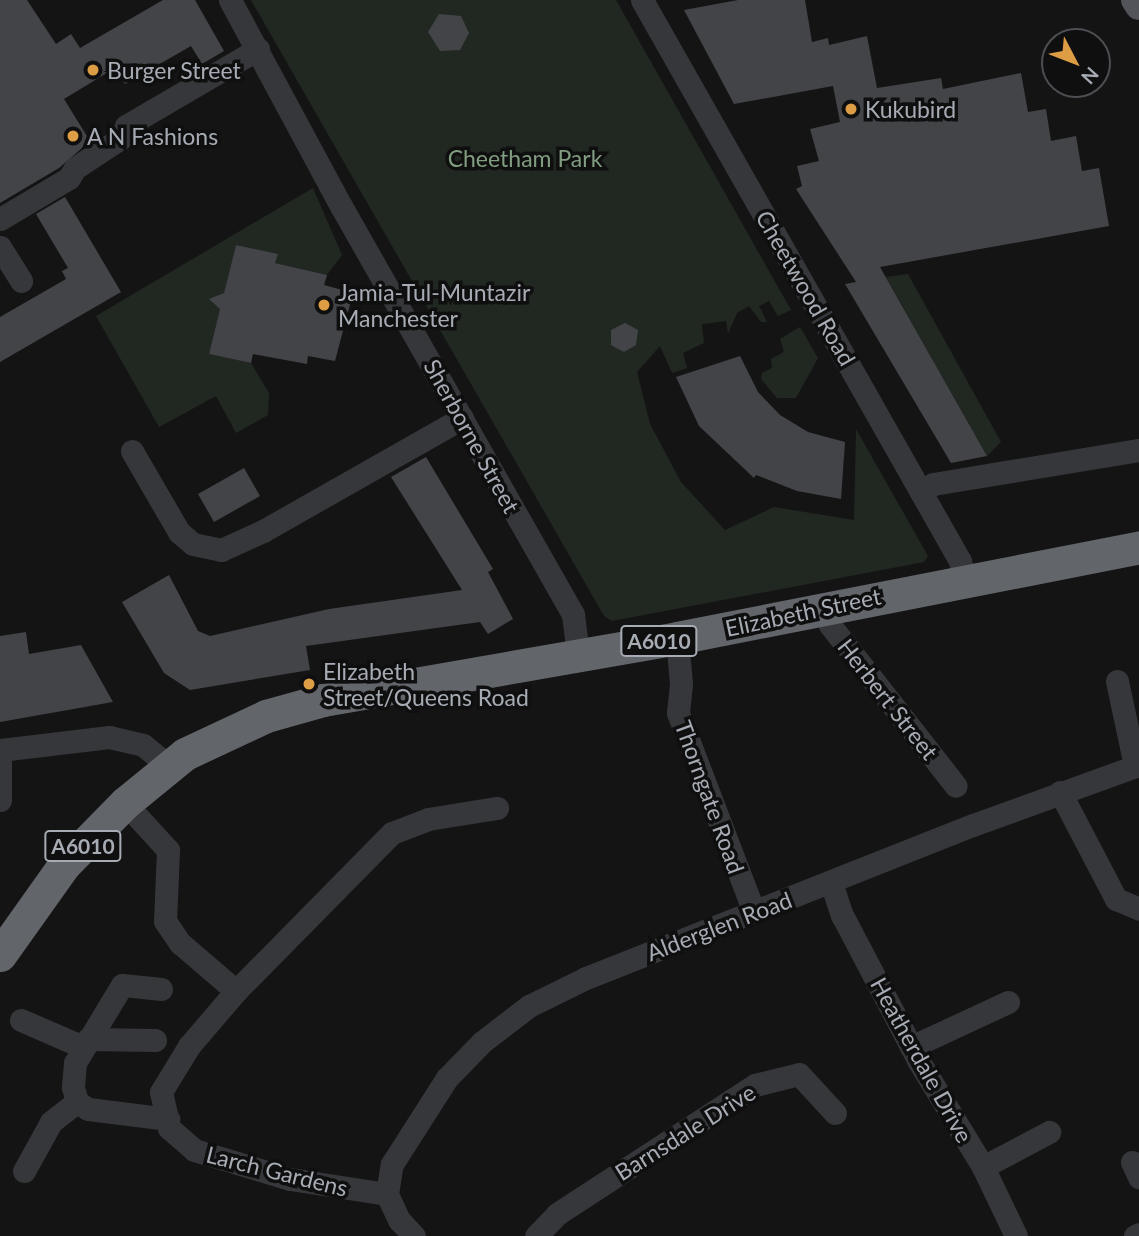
<!DOCTYPE html>
<html>
<head>
<meta charset="utf-8">
<style>
  body { margin:0 }
  #map { position:relative; width:1139px; height:1236px; overflow:hidden; background:#141415; font-family:Lato,sans-serif }
  div>[style] { position:absolute }
  .green>* { inset:0; background:#212821 }
  .building>* { inset:0; background:#434448 }
  .minor>* { height:23px; margin:-11.5px; padding:0 11.5px; transform-origin:11.5px; border-radius:11.5px; background:#36373a }
  .major>* { height:28px; margin:-14px; padding:0 14px; transform-origin:14px; border-radius:14px; background:#525459 }
  .highway>* { height:33px; margin:-16.5px; padding:0 16.5px; transform-origin:16.5px; border-radius:16.5px; background:#62656a }
  .dots>* { width:19px; height:19px; translate:-50% -50%; box-sizing:border-box; border:4px solid #0f0f10; border-radius:50% }
  span { translate:-50% -50%; white-space:nowrap; text-align:center; line-height:1.15; -webkit-text-stroke:7px #0f0f10; paint-order:stroke }
  .shield-label span { padding:2px 5px; background:#0f0f10; border:2px solid; border-radius:5px; -webkit-text-stroke-width:0 }
  .shield-label { font-size:21px; color:#a7acb4; font-weight:700 }
  .poi-label { font-size:23px; color:#a7acb4 }
  .left { translate:0 -50%; text-align:left }
  .park-label { font-size:23px; color:#819d80 }
  .street-label { font-size:23px; color:#a7acb4 }
  .north { position:absolute; left:1041px; top:28px; width:70px; height:70px; box-sizing:border-box; background:#0f0f10; border:2px solid #4c4e52; border-radius:50%; rotate:132deg; font-size:19px; font-weight:700; line-height:28px; text-align:center; color:#a7acb4 }
  .north::after { content:''; display:block; margin:auto; width:24px; height:32px; background:#dd9d45; clip-path:polygon(50% 0,100% 100%,50% 72%,0 100%) }
</style>
</head>
<body>
<div id="map">
  <div class="green">
    <div style="clip-path:polygon(251px 0,616px 0,791px 310px,778px 316px,769px 301px,759px 306px,767px 322px,761px 322px,749px 306px,737px 313px,728px 334px,726px 321px,702px 324px,704px 343px,683px 353px,687px 368px,672px 373px,660px 346px,637px 372px,650px 424px,681px 482px,725px 530px,774px 507px,854px 520px,856px 429px,928px 556px,924px 562px,612px 621px,604px 616px)"></div>
    <div style="clip-path:polygon(313px 188px,342px 255px,327px 275px,275px 263px,277px 254px,236px 245px,209px 354px,251px 363px,269px 393px,268px 415px,236px 433px,216px 396px,159px 427px,96px 316px)"></div>
    <div style="clip-path:polygon(908px 274px,1001px 442px,987px 456px,886px 277px)"></div>
    <div style="clip-path:polygon(800px 327px,818px 358px,796px 398px,777px 398px,761px 379px,762px 373px,772px 368px,771px 359px,784px 352px,780px 339px)"></div>
  </div>
  <div class="building">
    <div style="clip-path:polygon(0 0,27px 0,56px 44px,71px 34px,80px 48px,163px 0,195px 0,224px 51px,202px 64px,191px 46px,125px 84px,115px 68px,64px 99px,90px 141px,59px 168px,0 203px)"></div>
    <div style="clip-path:polygon(738px 0,805px 0,812px 42px,828px 38px,829px 45px,867px 36px,877px 88px,941px 78px,943px 89px,1021px 73px,1028px 112px,1046px 109px,1051px 141px,1076px 136px,1082px 171px,1099px 168px,1109px 226px,880px 267px,987px 456px,951px 463px,845px 284px,856px 282px,796px 189px,802px 186px,797px 166px,819px 161px,810px 129px,840px 122px,833px 86px,734px 104px,684px 10px)"></div>
    <div style="clip-path:polygon(439px 14px,461px 16px,469px 33px,460px 50px,440px 51px,428px 32px)"></div>
    <div style="clip-path:polygon(65px 197px,121px 292px,0 362px,0 317px,66px 279px,62px 271px,68px 268px,36px 214px)"></div>
    <div style="clip-path:polygon(236px 245px,278px 254px,275px 263px,327px 275px,324px 285px,353px 293px,335px 361px,308px 356px,307px 364px,253px 354px,251px 363px,209px 354px,220px 309px,209px 299px,224px 293px)"></div>
    <div style="clip-path:polygon(625px 323px,638px 330px,636px 345px,624px 352px,611px 345px,611px 330px)"></div>
    <div style="clip-path:polygon(740px 356px,758px 392px,780px 415px,808px 432px,845px 442px,841px 499px,797px 491px,756px 475px,754px 478px,699px 426px,676px 377px)"></div>
    <div style="clip-path:polygon(426px 457px,493px 569px,488px 572px,513px 619px,488px 634px,480px 622px,306px 646px,310px 670px,190px 690px,164px 673px,122px 602px,169px 575px,198px 631px,210px 636px,329px 609px,462px 590px,391px 477px)"></div>
    <div style="clip-path:polygon(244px 468px,260px 496px,214px 522px,198px 494px)"></div>
    <div style="clip-path:polygon(26px 632px,29px 654px,81px 645px,113px 702px,0 722px,0 636px)"></div>
  </div>
  <div class="minor">
    <div style="left:230px;top:0;width:234px;rotate:61.7deg"></div>
    <div style="left:341px;top:206px;width:469px;rotate:60.4deg"></div>
    <div style="left:573px;top:614px;width:41px;rotate:83deg"></div>
    <div style="left:642px;top:0;width:645px;rotate:60.45deg"></div>
    <div style="left:960px;top:561px;width:18px;rotate:77deg"></div>
    <div style="left:0;top:219px;width:80px;rotate:-30.7deg"></div>
    <div style="left:69px;top:178px;width:12px;rotate:-59deg"></div>
    <div style="left:75px;top:168px;width:55px;rotate:-33.1deg"></div>
    <div style="left:121px;top:138px;width:13px;rotate:-67deg"></div>
    <div style="left:126px;top:126px;width:153px;rotate:-30.3deg"></div>
    <div style="left:0;top:247px;width:40px;rotate:58deg"></div>
    <div style="left:132px;top:451px;width:94px;rotate:59.9deg"></div>
    <div style="left:179px;top:532px;width:18px;rotate:41deg"></div>
    <div style="left:193px;top:544px;width:29px;rotate:12deg"></div>
    <div style="left:221px;top:550px;width:46px;rotate:-24.3deg"></div>
    <div style="left:263px;top:531px;width:229px;rotate:-29.6deg"></div>
    <div style="left:921px;top:492px;width:14px;rotate:-34deg"></div>
    <div style="left:933px;top:484px;width:209px;rotate:-9.4deg"></div>
    <div style="left:828px;top:608px;width:17px;rotate:83deg"></div>
    <div style="left:830px;top:625px;width:204px;rotate:52deg"></div>
    <div style="left:677px;top:638px;width:46px;rotate:85deg"></div>
    <div style="left:681px;top:684px;width:29px;rotate:96deg"></div>
    <div style="left:678px;top:713px;width:213px;rotate:69.1deg"></div>
    <div style="left:1117px;top:681px;width:87px;rotate:78deg"></div>
    <div style="left:0;top:750px;width:110px;rotate:-6.8deg"></div>
    <div style="left:109px;top:737px;width:35px;rotate:13deg"></div>
    <div style="left:143px;top:745px;width:33px;rotate:39deg"></div>
    <div style="left:0;top:758px;width:42px;rotate:90deg"></div>
    <div style="left:1060px;top:792px;width:121px;rotate:62.4deg"></div>
    <div style="left:1116px;top:899px;width:25px;rotate:23deg"></div>
    <div style="left:125px;top:803px;width:64px;rotate:47.5deg"></div>
    <div style="left:168px;top:850px;width:71px;rotate:92.4deg"></div>
    <div style="left:165px;top:921px;width:27px;rotate:56deg"></div>
    <div style="left:180px;top:943px;width:74px;rotate:40.6deg"></div>
    <div style="left:236px;top:991px;width:72px;rotate:130.5deg"></div>
    <div style="left:189px;top:1046px;width:54px;rotate:121.3deg"></div>
    <div style="left:161px;top:1092px;width:37px;rotate:77deg"></div>
    <div style="left:169px;top:1128px;width:33px;rotate:41deg"></div>
    <div style="left:194px;top:1150px;width:100px;rotate:16.8deg"></div>
    <div style="left:290px;top:1179px;width:98px;rotate:8.8deg"></div>
    <div style="left:831px;top:882px;width:35px;rotate:72deg"></div>
    <div style="left:842px;top:915px;width:164px;rotate:62.3deg"></div>
    <div style="left:918px;top:1060px;width:125px;rotate:58.7deg"></div>
    <div style="left:983px;top:1167px;width:76px;rotate:64.4deg"></div>
    <div style="left:161px;top:989px;width:39px;rotate:-174deg"></div>
    <div style="left:122px;top:985px;width:91px;rotate:121.1deg"></div>
    <div style="left:75px;top:1063px;width:24px;rotate:95deg"></div>
    <div style="left:73px;top:1087px;width:16px;rotate:75deg"></div>
    <div style="left:77px;top:1102px;width:13px;rotate:32deg"></div>
    <div style="left:88px;top:1109px;width:81px;rotate:7.1deg"></div>
    <div style="left:236px;top:991px;width:222px;rotate:-45.4deg"></div>
    <div style="left:392px;top:833px;width:39px;rotate:-21deg"></div>
    <div style="left:428px;top:819px;width:70px;rotate:-9.1deg"></div>
    <div style="left:21px;top:1020px;width:68px;rotate:23.5deg"></div>
    <div style="left:88px;top:1039px;width:67px;rotate:0.9deg"></div>
    <div style="left:911px;top:1047px;width:107px;rotate:-24.9deg"></div>
    <div style="left:1132px;top:1162px;width:17px;rotate:65deg"></div>
    <div style="left:983px;top:1167px;width:75px;rotate:-27.9deg"></div>
    <div style="left:24px;top:1171px;width:56px;rotate:-61.1deg"></div>
    <div style="left:51px;top:1122px;width:33px;rotate:-38deg"></div>
    <div style="left:414px;top:1236px;width:22px;rotate:-133deg"></div>
    <div style="left:399px;top:1220px;width:29px;rotate:-115deg"></div>
    <div style="left:387px;top:1194px;width:30px;rotate:-81deg"></div>
    <div style="left:392px;top:1164px;width:102px;rotate:-57.4deg"></div>
    <div style="left:447px;top:1078px;width:50px;rotate:-45.8deg"></div>
    <div style="left:482px;top:1042px;width:59px;rotate:-37.5deg"></div>
    <div style="left:529px;top:1006px;width:64px;rotate:-26.2deg"></div>
    <div style="left:586px;top:978px;width:416px;rotate:-21.6deg"></div>
    <div style="left:973px;top:825px;width:177px;rotate:-19.9deg"></div>
    <div style="left:536px;top:1236px;width:30px;rotate:-46deg"></div>
    <div style="left:557px;top:1214px;width:236px;rotate:-33.1deg"></div>
    <div style="left:755px;top:1085px;width:45px;rotate:-14deg"></div>
    <div style="left:799px;top:1074px;width:53px;rotate:47.3deg"></div>
    <div style="left:1135px;top:1236px;width:4px;rotate:-27deg"></div>
  </div>
  <div class="major">
    <div style="left:1135px;top:0;width:7px;rotate:56deg"></div>
  </div>
  <div class="highway">
    <div style="left:0;top:955px;width:110px;rotate:-54.6deg"></div>
    <div style="left:64px;top:865px;width:87px;rotate:-45.5deg"></div>
    <div style="left:125px;top:803px;width:77px;rotate:-39.2deg"></div>
    <div style="left:185px;top:754px;width:89px;rotate:-25.1deg"></div>
    <div style="left:266px;top:716px;width:59px;rotate:-15.7deg"></div>
    <div style="left:323px;top:700px;width:359px;rotate:-9.9deg"></div>
    <div style="left:677px;top:638px;width:471px;rotate:-11.1deg"></div>
  </div>
  <div class="dots">
    <div style="left:93px;top:70px;background:#dd9d45"></div>
    <div style="left:851px;top:109px;background:#dd9d45"></div>
    <div style="left:73px;top:136px;background:#dd9d45"></div>
    <div style="left:324px;top:305px;background:#dd9d45"></div>
    <div style="left:309px;top:684px;background:#dd9d45"></div>
  </div>
  <div class="shield-label">
    <span style="left:659px;top:641px">A6010</span>
    <span style="left:83px;top:846px">A6010</span>
  </div>
  <div class="poi-label">
    <span class="left" style="left:107px;top:70px">Burger Street</span>
    <span class="left" style="left:865px;top:109px">Kukubird</span>
    <span class="left" style="left:87px;top:136px">A N Fashions</span>
    <span class="left" style="left:338px;top:305px">Jamia-Tul-Muntazir<br>Manchester</span>
    <span class="left" style="left:323px;top:684px">Elizabeth<br>Street/Queens Road</span>
  </div>
  <div class="park-label">
    <span style="left:525px;top:158px">Cheetham Park</span>
  </div>
  <div class="street-label">
    <span style="left:806px;top:288px;rotate:60deg">Cheetwood Road</span>
    <span style="left:472px;top:436px;rotate:61deg">Sherborne Street</span>
    <span style="left:803px;top:612px;rotate:-12deg">Elizabeth Street</span>
    <span style="left:888px;top:699px;rotate:52deg">Herbert Street</span>
    <span style="left:710px;top:797px;rotate:70deg">Thorngate Road</span>
    <span style="left:719px;top:926px;rotate:-21deg">Alderglen Road</span>
    <span style="left:922px;top:1060px;rotate:61deg">Heatherdale Drive</span>
    <span style="left:685px;top:1132px;rotate:-32deg">Barnsdale Drive</span>
    <span style="left:277px;top:1171px;rotate:14deg">Larch Gardens</span>
  </div>
  <div class="north">N</div>
</div>
</body>
</html>
